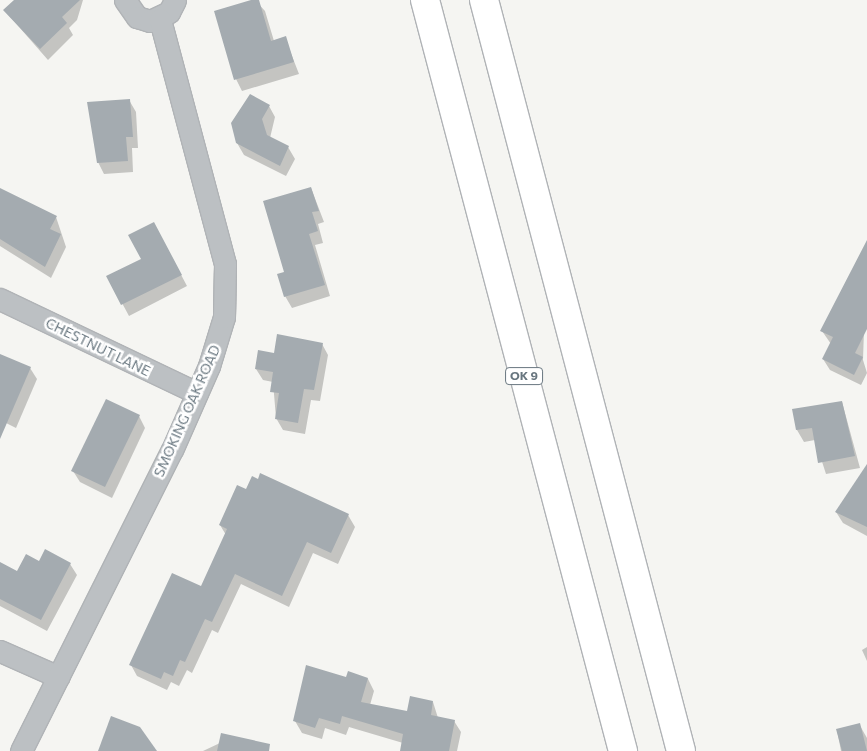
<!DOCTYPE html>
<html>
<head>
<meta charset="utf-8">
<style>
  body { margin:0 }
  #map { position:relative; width:867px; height:751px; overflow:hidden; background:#f5f5f2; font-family:Commissioner,sans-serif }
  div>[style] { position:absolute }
  .shadow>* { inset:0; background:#0003 }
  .building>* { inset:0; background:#a4abb0 }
  .roads { filter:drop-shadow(1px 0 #b0b3b6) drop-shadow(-1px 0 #b0b3b6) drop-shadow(0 1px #b0b3b6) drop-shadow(0 -1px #b0b3b6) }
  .minor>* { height:21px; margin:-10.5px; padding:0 10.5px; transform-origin:10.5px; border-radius:10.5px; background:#bcc0c3 }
  .highway>* { height:28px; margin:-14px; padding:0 14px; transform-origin:14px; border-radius:14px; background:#fff }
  span { translate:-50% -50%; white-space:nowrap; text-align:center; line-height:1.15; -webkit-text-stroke:5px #fff; paint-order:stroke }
  .shield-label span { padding:1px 4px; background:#fff; border:1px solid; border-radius:4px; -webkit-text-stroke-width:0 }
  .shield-label { font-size:12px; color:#68767f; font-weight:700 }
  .street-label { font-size:14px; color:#68767f }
</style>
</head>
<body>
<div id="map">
  <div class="shadow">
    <div style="clip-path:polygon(16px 0,83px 0,77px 20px,69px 28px,73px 35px,48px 60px,5px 11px)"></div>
    <div style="clip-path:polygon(255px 0,265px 11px,274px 41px,285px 38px,299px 74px,242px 91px,236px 79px)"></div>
    <div style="clip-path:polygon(129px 100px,136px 112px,138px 148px,132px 148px,133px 172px,104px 174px,98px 162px)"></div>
    <div style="clip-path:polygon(269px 106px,275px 117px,270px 138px,288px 147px,295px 159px,286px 176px,244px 155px,237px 143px)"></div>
    <div style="clip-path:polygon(311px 188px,324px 222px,318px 224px,323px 243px,315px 245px,330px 296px,292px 308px,285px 296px,286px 273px)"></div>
    <div style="clip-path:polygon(0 190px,56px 217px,66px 247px,51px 278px,0 246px)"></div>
    <div style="clip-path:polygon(160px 235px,187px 286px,129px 316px,108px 277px,142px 260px)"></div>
    <div style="clip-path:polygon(867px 242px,863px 360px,867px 373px,861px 385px,830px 370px,823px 359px,831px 344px,822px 331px)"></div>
    <div style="clip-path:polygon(322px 344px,328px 355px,320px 401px,311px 400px,305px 434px,283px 430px,276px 418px,273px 382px,263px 380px,256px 369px,275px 354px)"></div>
    <div style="clip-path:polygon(0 355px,30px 368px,37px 379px,16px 428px,0 420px)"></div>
    <div style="clip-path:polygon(842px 402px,860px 468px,826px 474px,815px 440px,804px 442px,797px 430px,794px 410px)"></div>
    <div style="clip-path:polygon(139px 416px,145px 428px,112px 498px,80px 482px,73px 471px)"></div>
    <div style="clip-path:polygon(867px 466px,867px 536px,843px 523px,836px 512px)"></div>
    <div style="clip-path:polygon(246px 491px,348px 515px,355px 527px,338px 564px,313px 553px,289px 607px,241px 584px,218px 633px,212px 630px,192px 673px,187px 670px,179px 686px,171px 682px,167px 690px,137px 676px,131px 665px,201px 588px,226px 535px,220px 525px)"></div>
    <div style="clip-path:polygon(39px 563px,70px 564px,77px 575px,47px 631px,0 606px,0 564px,18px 572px)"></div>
    <div style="clip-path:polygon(867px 647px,867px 661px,862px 650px)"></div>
    <div style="clip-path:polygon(347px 679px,368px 679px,374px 691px,370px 705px,408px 713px,433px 702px,438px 718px,454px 721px,461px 732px,457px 751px,402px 751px,403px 743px,349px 727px,346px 735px,325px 728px,322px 739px,302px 733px,295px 721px)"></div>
    <div style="clip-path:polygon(859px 724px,867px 738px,867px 751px,841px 751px,837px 730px)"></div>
    <div style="clip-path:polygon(220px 743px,265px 751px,203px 751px)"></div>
  </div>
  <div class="building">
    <div style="clip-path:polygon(14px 0,80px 0,62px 17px,67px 23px,40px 49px,3px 10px)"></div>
    <div style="clip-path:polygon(251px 0,259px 0,271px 41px,286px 36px,294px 62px,234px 80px,214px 11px)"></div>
    <div style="clip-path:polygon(250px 94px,270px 105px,262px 119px,267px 135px,289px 146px,280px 166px,236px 143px,231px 123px)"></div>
    <div style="clip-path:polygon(130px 99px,133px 137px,126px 137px,128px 161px,97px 163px,87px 102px)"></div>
    <div style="clip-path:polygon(311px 187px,319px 211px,312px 212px,318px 231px,309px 234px,325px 285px,284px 297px,277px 274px,284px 272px,263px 201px)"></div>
    <div style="clip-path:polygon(0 188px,57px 216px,50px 229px,61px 234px,45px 267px,0 239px)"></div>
    <div style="clip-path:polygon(154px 222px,182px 275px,121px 305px,106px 276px,141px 259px,128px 235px)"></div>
    <div style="clip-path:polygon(867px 240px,867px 329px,855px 353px,863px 357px,854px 375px,822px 359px,833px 337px,820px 331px)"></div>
    <div style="clip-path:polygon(277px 334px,323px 343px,314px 390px,304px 389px,298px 423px,275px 419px,279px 393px,270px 392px,273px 372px,255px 369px,258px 350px,274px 353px)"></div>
    <div style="clip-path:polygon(0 354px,31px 367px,0 439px)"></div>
    <div style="clip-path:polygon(106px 399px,140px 415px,105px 487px,71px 471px)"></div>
    <div style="clip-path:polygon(842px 401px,855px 456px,818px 463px,812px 428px,796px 430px,792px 409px)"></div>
    <div style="clip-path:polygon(867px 464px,867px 527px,835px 512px)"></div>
    <div style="clip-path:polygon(260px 473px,349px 514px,331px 553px,307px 542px,282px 596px,235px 574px,212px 622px,205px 619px,185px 662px,180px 660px,173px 676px,164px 672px,161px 679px,129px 665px,172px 573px,201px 586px,227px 529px,219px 525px,237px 485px,246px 489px,252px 476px,258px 479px)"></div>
    <div style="clip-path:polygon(45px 549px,71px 563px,41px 620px,0 599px,0 562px,17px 571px,26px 554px,39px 561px)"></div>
    <div style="clip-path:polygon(306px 665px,346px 677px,348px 671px,368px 678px,361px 702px,407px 711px,410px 696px,433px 701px,431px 715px,455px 720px,449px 751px,400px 751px,403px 734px,342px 716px,340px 724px,319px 718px,315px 728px,293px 721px)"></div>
    <div style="clip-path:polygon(111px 716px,140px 727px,157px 751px,98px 751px)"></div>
    <div style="clip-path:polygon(860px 723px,867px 751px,842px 751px,836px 729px)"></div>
    <div style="clip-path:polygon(221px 733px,270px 744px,269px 751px,217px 751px)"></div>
  </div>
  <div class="roads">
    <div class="minor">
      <div style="left:125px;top:0;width:21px;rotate:55deg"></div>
      <div style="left:137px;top:17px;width:14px;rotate:17deg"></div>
      <div style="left:150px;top:21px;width:21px;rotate:-25deg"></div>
      <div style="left:169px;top:12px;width:13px;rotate:-63deg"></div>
      <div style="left:0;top:299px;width:218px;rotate:25.5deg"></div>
      <div style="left:0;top:651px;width:64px;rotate:23.8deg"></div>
      <div style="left:21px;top:751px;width:337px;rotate:-63.4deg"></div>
      <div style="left:172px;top:450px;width:92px;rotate:-66.2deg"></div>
      <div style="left:209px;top:366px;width:51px;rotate:-73deg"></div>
      <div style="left:224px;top:317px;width:53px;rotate:-88.9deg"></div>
      <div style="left:225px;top:264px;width:253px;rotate:-104.9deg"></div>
    </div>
    <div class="highway">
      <div style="left:425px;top:0;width:777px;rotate:75.23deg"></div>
      <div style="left:484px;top:0;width:776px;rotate:75.3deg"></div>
    </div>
  </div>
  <div class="shield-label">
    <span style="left:524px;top:376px">OK 9</span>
  </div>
  <div class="street-label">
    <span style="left:98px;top:347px;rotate:26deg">CHESTNUT LANE</span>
    <span style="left:187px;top:411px;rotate:-66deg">SMOKING OAK ROAD</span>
  </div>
</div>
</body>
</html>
